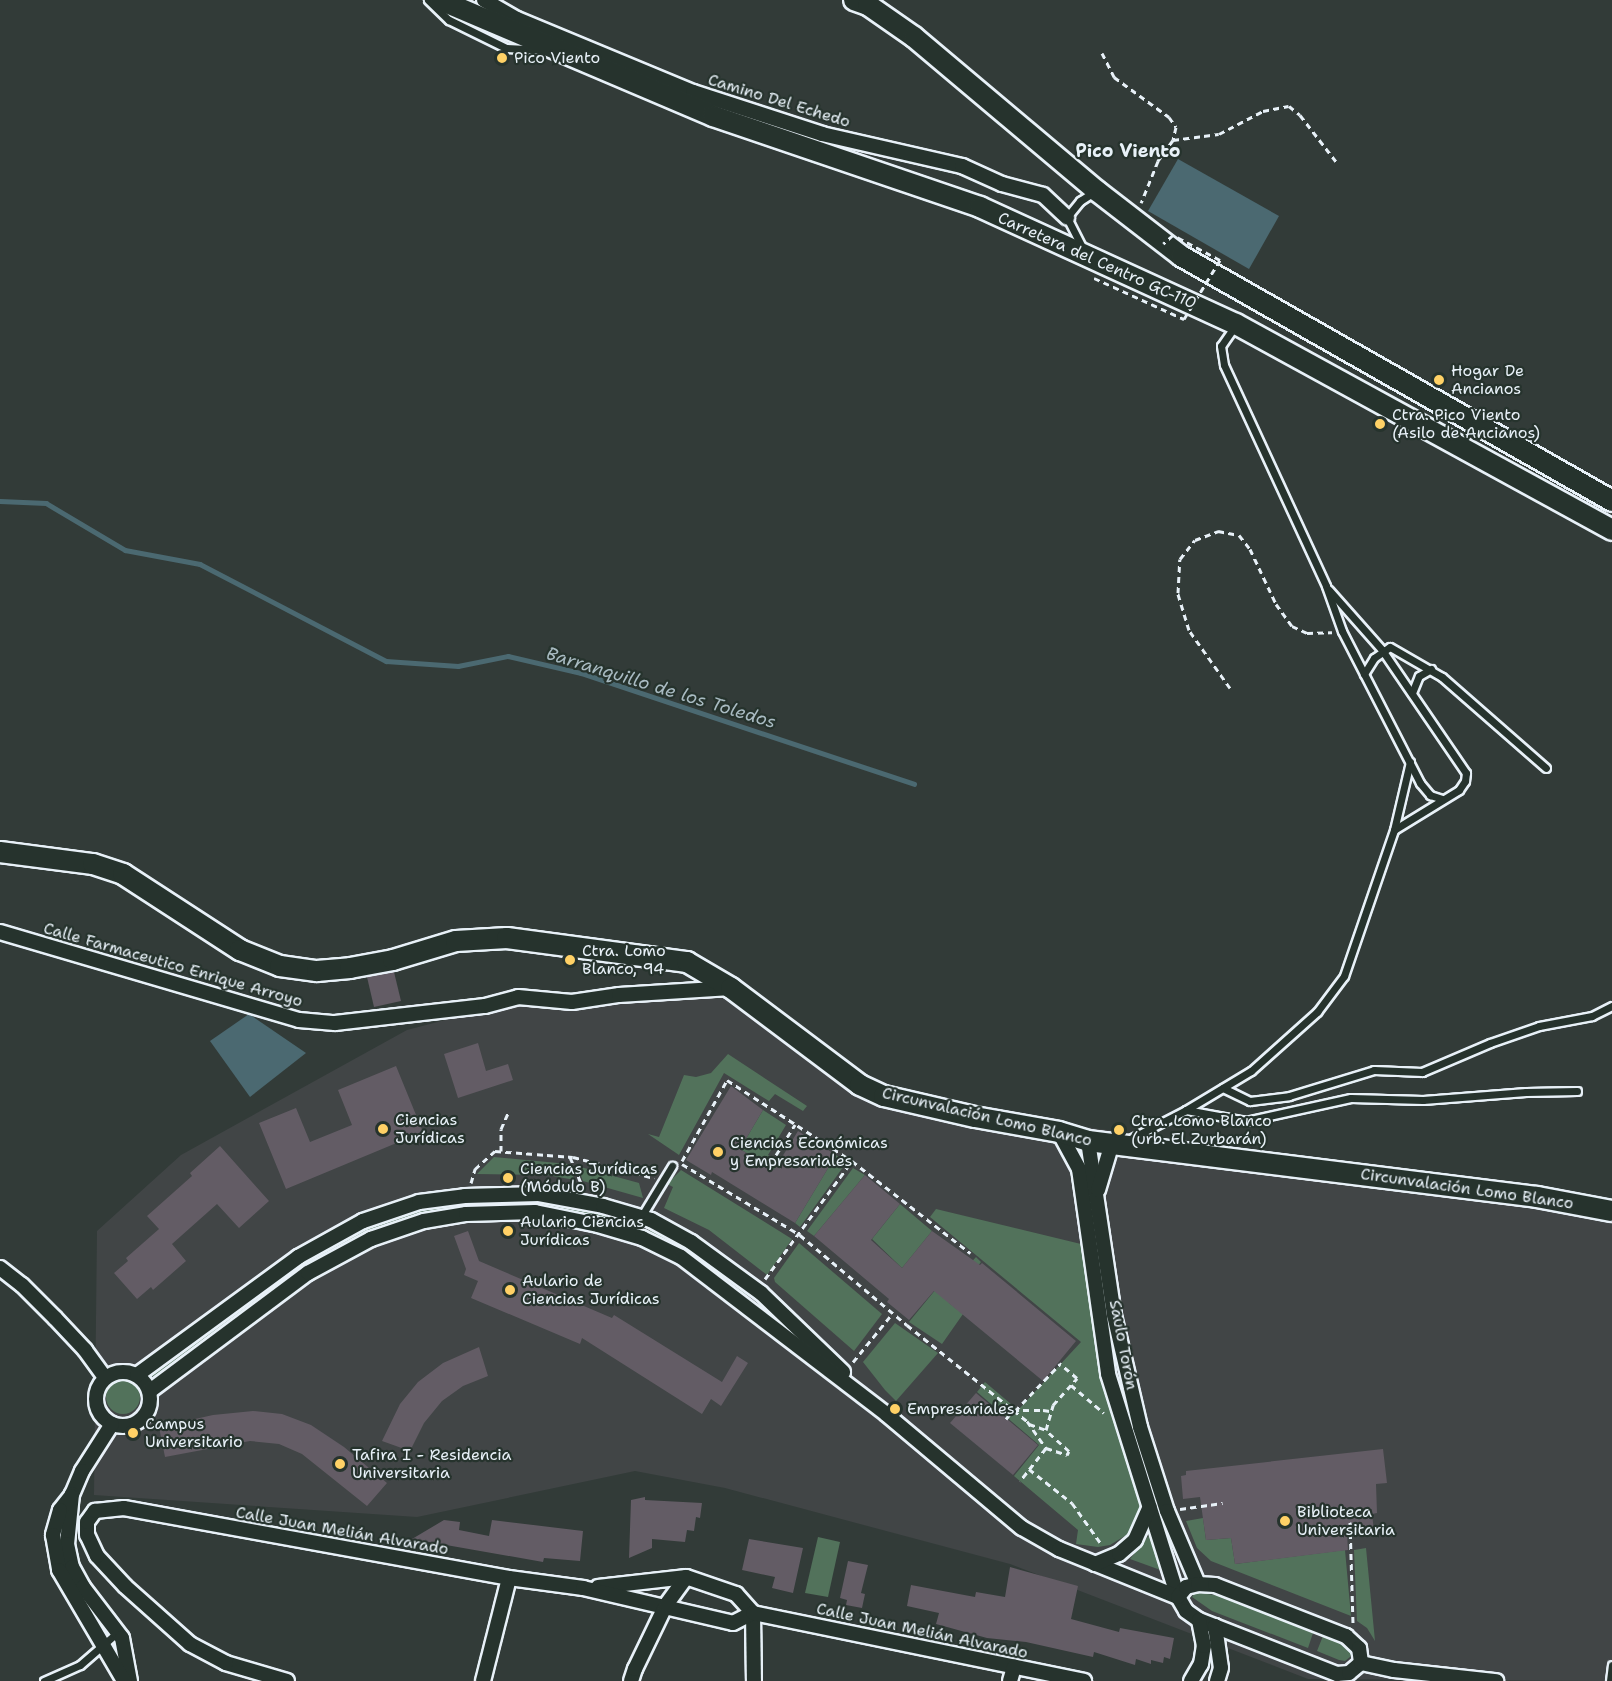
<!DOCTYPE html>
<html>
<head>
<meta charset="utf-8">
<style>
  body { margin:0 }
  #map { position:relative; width:1612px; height:1681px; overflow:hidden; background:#323b38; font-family:"Shantell Sans",sans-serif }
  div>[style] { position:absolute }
  .built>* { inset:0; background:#414546 }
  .green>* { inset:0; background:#52725b }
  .round { border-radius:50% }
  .water>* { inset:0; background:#4b6971 }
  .stream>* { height:4.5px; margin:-2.25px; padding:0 2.25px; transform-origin:2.25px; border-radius:2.25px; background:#4b6971 }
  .building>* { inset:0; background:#635c65 }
  .path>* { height:3px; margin-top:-1.5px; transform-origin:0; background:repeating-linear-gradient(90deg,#e8f1f8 0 6px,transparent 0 10.5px) }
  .roads { filter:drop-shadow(2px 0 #e8f1f8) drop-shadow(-2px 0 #e8f1f8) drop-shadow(0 2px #e8f1f8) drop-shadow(0 -2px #e8f1f8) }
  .lane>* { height:7px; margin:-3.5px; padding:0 3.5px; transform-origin:3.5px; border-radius:3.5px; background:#26332d }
  .street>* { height:14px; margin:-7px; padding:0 7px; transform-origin:7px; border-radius:7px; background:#26332d }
  .street>.ring { margin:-7px; padding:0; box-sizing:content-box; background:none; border:14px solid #26332d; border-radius:50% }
  .secondary>* { height:20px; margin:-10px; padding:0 10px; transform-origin:10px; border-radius:10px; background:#26332d }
  .path-bridge>* { height:3px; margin-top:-1.5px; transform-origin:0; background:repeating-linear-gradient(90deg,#e8f1f8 0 6px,transparent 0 10.5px) }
  .dots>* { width:16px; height:16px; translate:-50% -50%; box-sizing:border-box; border:3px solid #26332d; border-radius:50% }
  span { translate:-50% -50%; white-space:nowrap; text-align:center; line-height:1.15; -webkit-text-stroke:4.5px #26332d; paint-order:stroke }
  .poi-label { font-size:16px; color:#e8f1f8 }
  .left { translate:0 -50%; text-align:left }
  .street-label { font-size:16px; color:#e8f1f8 }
  .neighbourhood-label { font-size:18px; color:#e8f1f8; font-weight:700 }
  .water-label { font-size:18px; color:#a9bbc2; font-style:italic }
</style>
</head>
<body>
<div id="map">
  <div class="built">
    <div style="clip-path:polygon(709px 985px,862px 1095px,1612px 1202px,1612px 1681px,1308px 1679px,1010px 1564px,725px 1488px,635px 1471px,417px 1517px,94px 1495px,97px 1231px,181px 1155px,407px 1030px,518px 1001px)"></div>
  </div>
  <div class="green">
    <div style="clip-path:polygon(728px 1054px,807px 1106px,803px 1111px,775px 1094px,769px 1101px,724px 1073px,679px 1155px,648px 1134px,659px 1137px,684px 1075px,696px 1077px,711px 1073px)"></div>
    <div style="clip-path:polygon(763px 1110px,786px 1125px,768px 1155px,779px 1162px,774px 1170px,740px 1149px)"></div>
    <div style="clip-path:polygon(836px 1155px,846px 1163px,800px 1227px,795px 1223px)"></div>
    <div style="clip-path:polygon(494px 1157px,568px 1164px,575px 1180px,547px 1175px,477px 1174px)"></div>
    <div style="clip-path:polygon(577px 1166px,639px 1183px,643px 1198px,583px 1181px)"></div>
    <div style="clip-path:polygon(853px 1168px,865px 1175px,814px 1236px,807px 1231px)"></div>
    <div style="clip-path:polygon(681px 1170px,792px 1239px,767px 1275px,709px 1230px,664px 1208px,673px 1187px,667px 1184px)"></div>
    <div style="clip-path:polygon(487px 1199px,547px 1201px,596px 1210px,639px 1224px,636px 1232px,469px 1210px,468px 1201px)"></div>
    <div style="clip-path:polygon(456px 1202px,457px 1211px,423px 1218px,269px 1297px,264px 1290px,297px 1265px,355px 1232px,406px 1213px)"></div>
    <div style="clip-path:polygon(900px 1204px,932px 1231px,902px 1268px,872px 1239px)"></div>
    <div style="clip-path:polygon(936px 1209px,1081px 1244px,1097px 1359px,1141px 1510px,1128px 1534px,1110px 1545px,1098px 1547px,1076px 1544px,1078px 1530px,1014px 1476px,1039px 1445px,977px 1392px,985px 1382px,1018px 1410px,1081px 1342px,930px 1217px)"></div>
    <div style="clip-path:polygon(651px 1229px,690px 1249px,750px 1293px,744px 1299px,647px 1237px)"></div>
    <div style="clip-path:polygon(799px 1243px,882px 1314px,854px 1351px,775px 1282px,774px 1278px)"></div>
    <div style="clip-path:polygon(976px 1257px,981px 1262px,949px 1303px,963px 1314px,942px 1344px,909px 1322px,959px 1261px,967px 1267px)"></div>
    <div style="clip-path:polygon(254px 1297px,258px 1304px,158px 1377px,151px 1376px,150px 1373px)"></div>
    <div style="clip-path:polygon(895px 1323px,938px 1353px,896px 1401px,885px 1390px,863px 1362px)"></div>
    <div class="round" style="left:106px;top:1380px;width:34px;height:34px"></div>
    <div style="clip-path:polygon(1203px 1518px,1206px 1540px,1231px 1538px,1235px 1564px,1345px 1550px,1351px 1616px,1211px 1561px,1197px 1548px,1186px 1521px)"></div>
    <div style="clip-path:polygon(1151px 1533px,1166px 1572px,1130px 1559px)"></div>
    <div style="clip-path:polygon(818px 1537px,840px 1542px,828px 1597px,805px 1593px)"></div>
    <div style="clip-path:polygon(1366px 1548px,1375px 1641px,1367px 1628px,1357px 1621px,1354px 1550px)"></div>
    <div style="clip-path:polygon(1195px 1592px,1220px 1596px,1313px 1633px,1308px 1648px,1212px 1611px,1192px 1597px)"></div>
    <div style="clip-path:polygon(1323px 1636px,1348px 1646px,1352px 1652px,1350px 1657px,1345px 1661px,1339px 1660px,1317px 1651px)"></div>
  </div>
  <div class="water">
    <div style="clip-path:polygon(1178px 159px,1279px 216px,1249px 269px,1148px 211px)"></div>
    <div style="clip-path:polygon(249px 1014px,306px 1053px,250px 1097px,210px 1041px)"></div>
  </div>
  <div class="stream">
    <div style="left:0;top:501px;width:46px;rotate:2.5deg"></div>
    <div style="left:46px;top:503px;width:92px;rotate:30.7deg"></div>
    <div style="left:125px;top:550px;width:76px;rotate:10.6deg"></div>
    <div style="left:200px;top:564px;width:210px;rotate:27.5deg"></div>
    <div style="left:386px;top:661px;width:72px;rotate:4deg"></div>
    <div style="left:458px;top:666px;width:51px;rotate:-11.3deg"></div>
    <div style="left:508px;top:656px;width:75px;rotate:13.1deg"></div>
    <div style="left:581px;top:673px;width:351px;rotate:18.4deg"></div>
  </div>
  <div class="building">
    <div style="clip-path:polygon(394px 972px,401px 1001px,374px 1007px,367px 977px)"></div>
    <div style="clip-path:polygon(478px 1043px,486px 1071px,508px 1064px,513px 1080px,458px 1098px,444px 1054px)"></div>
    <div style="clip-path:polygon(396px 1066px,423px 1132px,286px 1189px,259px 1123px,296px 1108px,310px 1142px,352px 1125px,338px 1090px)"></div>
    <div style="clip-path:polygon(731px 1086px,763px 1110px,740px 1149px,774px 1170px,798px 1131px,836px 1155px,795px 1223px,712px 1172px,711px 1175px,686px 1160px)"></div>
    <div style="clip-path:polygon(220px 1146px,269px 1201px,239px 1228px,217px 1204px,172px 1244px,186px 1261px,153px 1290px,151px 1287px,137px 1299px,114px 1273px,128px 1261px,126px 1258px,159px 1229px,147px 1216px,192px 1176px,190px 1173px)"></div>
    <div style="clip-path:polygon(865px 1175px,900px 1204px,871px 1240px,902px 1268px,932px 1231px,980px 1265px,982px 1263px,1076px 1341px,1043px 1381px,934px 1291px,909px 1320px,887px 1302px,889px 1299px,814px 1236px)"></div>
    <div style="clip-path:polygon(468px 1231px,479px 1261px,612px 1318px,614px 1315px,722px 1382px,737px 1356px,748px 1363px,721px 1406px,711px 1399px,702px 1414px,582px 1338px,580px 1344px,471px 1298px,478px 1281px,464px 1275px,466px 1269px,454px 1236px)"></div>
    <div style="clip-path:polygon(479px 1347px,488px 1376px,463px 1386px,442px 1401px,424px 1423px,410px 1451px,382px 1441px,400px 1404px,418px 1382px,443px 1363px)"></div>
    <div style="clip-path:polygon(976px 1393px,1038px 1445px,1013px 1475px,950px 1423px)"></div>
    <div style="clip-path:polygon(253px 1411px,282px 1414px,311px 1425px,344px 1447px,387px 1483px,367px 1506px,302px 1454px,279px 1444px,250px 1441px,165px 1457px,159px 1427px,213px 1415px)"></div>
    <div style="clip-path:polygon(1383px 1449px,1387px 1483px,1376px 1484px,1377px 1513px,1372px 1514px,1374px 1531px,1347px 1534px,1348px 1550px,1235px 1564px,1231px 1538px,1206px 1540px,1200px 1497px,1183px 1499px,1181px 1476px,1186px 1475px,1186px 1471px)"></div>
    <div style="clip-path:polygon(645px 1497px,645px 1500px,702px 1503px,700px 1518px,696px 1517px,694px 1531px,687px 1530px,685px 1542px,652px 1539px,652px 1548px,629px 1558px,631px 1500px)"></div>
    <div style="clip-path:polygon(444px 1520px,460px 1522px,459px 1530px,489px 1536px,492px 1520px,583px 1531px,580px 1561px,544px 1558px,543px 1562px,412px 1539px)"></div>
    <div style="clip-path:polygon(749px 1539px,803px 1548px,793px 1593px,772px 1588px,775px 1577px,742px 1570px)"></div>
    <div style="clip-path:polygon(848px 1561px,868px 1565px,861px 1593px,865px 1594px,862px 1608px,846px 1605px,847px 1600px,840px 1598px)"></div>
    <div style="clip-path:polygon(1010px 1567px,1078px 1586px,1071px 1619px,1119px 1632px,1120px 1628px,1174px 1638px,1170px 1659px,1164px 1657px,1163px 1663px,1151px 1660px,1151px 1664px,1136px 1659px,1135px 1665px,1094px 1652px,1093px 1657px,1026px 1642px,987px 1638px,936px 1624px,939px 1613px,907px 1606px,911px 1585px,975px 1597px,976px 1592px,1005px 1597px)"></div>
  </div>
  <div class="path">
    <div style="left:1102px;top:53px;width:27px;rotate:63deg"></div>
    <div style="left:1114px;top:77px;width:68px;rotate:36deg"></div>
    <div style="left:1169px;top:117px;width:12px;rotate:55deg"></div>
    <div style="left:1176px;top:127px;width:13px;rotate:103deg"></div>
    <div style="left:1173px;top:140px;width:26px;rotate:126deg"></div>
    <div style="left:1158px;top:161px;width:45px;rotate:112deg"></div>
    <div style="left:1173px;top:140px;width:46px;rotate:-7.4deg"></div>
    <div style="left:1219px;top:134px;width:50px;rotate:-27.6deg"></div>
    <div style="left:1263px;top:111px;width:26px;rotate:-11deg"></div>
    <div style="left:1289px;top:106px;width:14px;rotate:39deg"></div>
    <div style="left:1300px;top:115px;width:62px;rotate:52.2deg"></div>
    <div style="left:1230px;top:688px;width:71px;rotate:-125.3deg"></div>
    <div style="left:1189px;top:630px;width:39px;rotate:-107deg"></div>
    <div style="left:1178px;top:593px;width:34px;rotate:-87deg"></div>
    <div style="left:1180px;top:559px;width:24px;rotate:-52deg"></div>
    <div style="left:1195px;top:540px;width:25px;rotate:-21deg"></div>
    <div style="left:1218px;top:531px;width:21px;rotate:11deg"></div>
    <div style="left:1239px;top:535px;width:18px;rotate:52deg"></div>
    <div style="left:1250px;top:549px;width:61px;rotate:64.7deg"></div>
    <div style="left:1276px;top:604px;width:27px;rotate:54deg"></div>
    <div style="left:1292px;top:626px;width:17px;rotate:25deg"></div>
    <div style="left:1307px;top:633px;width:25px;rotate:-2deg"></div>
    <div style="left:501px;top:1151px;width:22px;rotate:-90deg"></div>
    <div style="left:501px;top:1129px;width:17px;rotate:-66deg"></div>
    <div style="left:776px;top:1155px;width:36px;rotate:-58deg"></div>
    <div style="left:570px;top:1157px;width:34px;rotate:67deg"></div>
    <div style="left:682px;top:1161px;width:93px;rotate:-60.9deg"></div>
    <div style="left:727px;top:1080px;width:149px;rotate:32.9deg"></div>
    <div style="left:682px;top:1164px;width:138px;rotate:31deg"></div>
    <div style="left:800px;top:1235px;width:140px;rotate:40.1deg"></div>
    <div style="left:907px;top:1325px;width:154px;rotate:38.7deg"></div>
    <div style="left:1027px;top:1421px;width:33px;rotate:55deg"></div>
    <div style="left:1046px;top:1448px;width:42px;rotate:128.2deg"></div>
    <div style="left:471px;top:1183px;width:15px;rotate:-74deg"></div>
    <div style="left:475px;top:1169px;width:27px;rotate:-42deg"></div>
    <div style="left:495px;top:1151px;width:78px;rotate:4.4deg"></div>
    <div style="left:573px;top:1157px;width:84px;rotate:14.5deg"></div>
    <div style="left:765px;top:1279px;width:147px;rotate:-53.6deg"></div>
    <div style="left:852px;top:1161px;width:150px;rotate:37.9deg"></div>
    <div style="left:853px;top:1362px;width:62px;rotate:-50.9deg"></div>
    <div style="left:1071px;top:1385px;width:43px;rotate:40.3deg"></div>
    <div style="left:1043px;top:1410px;width:7px;rotate:8deg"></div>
    <div style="left:1015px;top:1411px;width:65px;rotate:-46.2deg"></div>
    <div style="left:1029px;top:1424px;width:18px;rotate:19deg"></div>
    <div style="left:1046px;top:1448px;width:22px;rotate:18deg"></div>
    <div style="left:1067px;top:1455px;width:4px;rotate:-63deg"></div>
    <div style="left:1069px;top:1451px;width:31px;rotate:-138deg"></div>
    <div style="left:1046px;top:1430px;width:26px;rotate:-74deg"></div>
    <div style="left:1053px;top:1405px;width:36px;rotate:-48deg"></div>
    <div style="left:1077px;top:1378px;width:23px;rotate:-140deg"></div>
    <div style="left:1029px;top:1469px;width:55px;rotate:38.3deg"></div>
    <div style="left:1072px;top:1503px;width:52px;rotate:54.5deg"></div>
    <div style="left:1180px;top:1509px;width:43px;rotate:-7.9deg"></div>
    <div style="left:1350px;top:1522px;width:103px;rotate:88.3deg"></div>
  </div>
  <div class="roads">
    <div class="lane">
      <div style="left:428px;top:0;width:29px;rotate:44deg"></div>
      <div style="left:449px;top:20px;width:64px;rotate:26.2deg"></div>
      <div style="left:506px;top:48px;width:34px;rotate:3deg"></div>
      <div style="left:1083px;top:249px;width:36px;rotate:-117deg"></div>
      <div style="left:1067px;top:217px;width:21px;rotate:-51deg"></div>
      <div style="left:1080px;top:201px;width:17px;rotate:-33deg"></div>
      <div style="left:1235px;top:326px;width:24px;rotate:125deg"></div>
      <div style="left:1221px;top:346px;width:19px;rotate:81deg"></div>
      <div style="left:1224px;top:365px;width:243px;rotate:65.2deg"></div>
      <div style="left:1326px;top:586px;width:48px;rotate:70.4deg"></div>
      <div style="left:1342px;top:631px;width:171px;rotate:62.8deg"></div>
      <div style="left:1420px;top:783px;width:16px;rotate:50deg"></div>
      <div style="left:1430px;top:795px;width:13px;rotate:18deg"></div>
      <div style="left:1329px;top:590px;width:80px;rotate:48.5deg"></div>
      <div style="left:1382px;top:650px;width:149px;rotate:55.7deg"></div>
      <div style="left:1466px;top:773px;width:8px;rotate:97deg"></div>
      <div style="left:1465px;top:781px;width:11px;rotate:124deg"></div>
      <div style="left:1459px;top:790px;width:76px;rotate:148.4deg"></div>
      <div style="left:1364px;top:674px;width:19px;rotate:-58deg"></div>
      <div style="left:1374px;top:658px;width:19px;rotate:-35deg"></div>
      <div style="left:1390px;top:647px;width:60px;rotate:30deg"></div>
      <div style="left:1442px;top:677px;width:138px;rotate:41.2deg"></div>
      <div style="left:1412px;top:693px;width:18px;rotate:-68deg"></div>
      <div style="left:1419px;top:676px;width:14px;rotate:-30deg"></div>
      <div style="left:1223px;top:1088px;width:30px;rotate:26deg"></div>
      <div style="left:1250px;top:1101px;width:39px;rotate:-7deg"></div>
      <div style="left:1289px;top:1096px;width:89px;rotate:-17deg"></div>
      <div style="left:1374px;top:1070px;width:48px;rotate:2.4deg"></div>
      <div style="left:1422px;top:1072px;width:74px;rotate:-23.1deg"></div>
      <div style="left:1490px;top:1043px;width:52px;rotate:-19.1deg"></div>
      <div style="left:1539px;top:1026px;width:54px;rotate:-10.7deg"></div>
      <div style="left:1592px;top:1016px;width:22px;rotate:-27deg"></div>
      <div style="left:1186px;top:1110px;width:61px;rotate:10.4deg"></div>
      <div style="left:1246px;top:1121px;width:107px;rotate:-12.4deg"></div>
      <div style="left:1351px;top:1098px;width:72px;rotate:1.6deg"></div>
      <div style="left:1423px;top:1100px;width:103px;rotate:-4.4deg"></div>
      <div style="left:1526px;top:1092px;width:51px;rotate:-1.1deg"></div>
      <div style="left:1126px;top:1141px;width:68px;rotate:-27.3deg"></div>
      <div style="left:1186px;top:1110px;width:76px;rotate:-31deg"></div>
      <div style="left:1251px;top:1071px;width:89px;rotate:-41.8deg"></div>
      <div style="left:1317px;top:1012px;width:45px;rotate:-53.1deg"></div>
      <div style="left:1344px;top:976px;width:154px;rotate:-71.1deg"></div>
      <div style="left:1394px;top:830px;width:70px;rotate:-76.8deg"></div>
      <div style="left:641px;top:1217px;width:60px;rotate:-58.7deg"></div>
      <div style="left:44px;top:1681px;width:39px;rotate:-24deg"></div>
      <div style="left:80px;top:1665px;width:50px;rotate:-41deg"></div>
      <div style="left:1610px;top:1681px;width:16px;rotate:-83deg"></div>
    </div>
    <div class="street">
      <div style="left:484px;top:0;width:38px;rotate:30deg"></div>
      <div style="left:517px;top:19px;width:191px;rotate:22.5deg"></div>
      <div style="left:693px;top:92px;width:136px;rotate:18deg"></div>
      <div style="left:822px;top:134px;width:144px;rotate:12.9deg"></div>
      <div style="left:962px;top:166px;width:44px;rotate:24.2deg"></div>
      <div style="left:1002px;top:184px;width:42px;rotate:15deg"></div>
      <div style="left:1043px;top:195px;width:33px;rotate:43deg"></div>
      <div style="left:0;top:932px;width:312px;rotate:16.4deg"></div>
      <div style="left:299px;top:1020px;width:36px;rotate:5deg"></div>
      <div style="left:335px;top:1023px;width:151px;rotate:-6.5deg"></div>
      <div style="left:485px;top:1006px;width:34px;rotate:-15deg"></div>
      <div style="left:518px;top:997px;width:54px;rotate:5.3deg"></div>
      <div style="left:572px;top:1002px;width:48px;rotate:-8.5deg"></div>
      <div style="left:619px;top:995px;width:112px;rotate:-3.6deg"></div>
      <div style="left:1059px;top:1132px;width:42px;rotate:61.6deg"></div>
      <div style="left:1079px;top:1169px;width:207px;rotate:81.9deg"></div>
      <div style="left:1108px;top:1374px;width:234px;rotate:72.6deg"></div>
      <div style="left:1178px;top:1597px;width:16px;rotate:60deg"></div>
      <div style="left:1186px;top:1611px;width:16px;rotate:35deg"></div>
      <div style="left:1199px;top:1620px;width:148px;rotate:21.4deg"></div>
      <div style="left:1337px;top:1674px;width:12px;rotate:-5deg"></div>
      <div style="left:1349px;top:1673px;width:16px;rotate:-40deg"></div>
      <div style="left:1088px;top:1141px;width:176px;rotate:81.5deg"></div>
      <div style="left:1114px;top:1315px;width:115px;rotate:76.9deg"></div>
      <div style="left:1140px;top:1427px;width:88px;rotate:72.2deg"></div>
      <div style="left:1167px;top:1511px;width:79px;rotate:67deg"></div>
      <div style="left:1098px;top:1190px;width:49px;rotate:-73.4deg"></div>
      <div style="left:0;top:1268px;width:28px;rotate:38deg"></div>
      <div style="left:22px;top:1285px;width:47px;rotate:45deg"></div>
      <div style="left:55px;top:1318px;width:44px;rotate:46.8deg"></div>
      <div style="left:85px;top:1350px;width:34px;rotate:54deg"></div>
      <div class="ring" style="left:96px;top:1372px;width:40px;height:40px"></div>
      <div style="left:137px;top:1375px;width:200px;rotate:-36.2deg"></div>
      <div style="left:298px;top:1257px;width:74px;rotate:-29deg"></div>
      <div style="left:363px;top:1221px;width:59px;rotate:-18.7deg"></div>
      <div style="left:419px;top:1202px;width:46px;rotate:-7.4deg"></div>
      <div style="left:465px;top:1196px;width:74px;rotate:-1.5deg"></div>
      <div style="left:539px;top:1194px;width:65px;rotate:10.6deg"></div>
      <div style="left:603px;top:1206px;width:50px;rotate:16.3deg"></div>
      <div style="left:651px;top:1220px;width:46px;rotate:28.8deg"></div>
      <div style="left:691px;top:1242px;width:87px;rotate:36.1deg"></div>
      <div style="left:761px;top:1293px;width:114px;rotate:43.9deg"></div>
      <div style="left:150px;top:1391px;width:197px;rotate:-36.8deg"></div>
      <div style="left:308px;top:1273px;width:72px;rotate:-28.4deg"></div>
      <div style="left:371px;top:1239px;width:56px;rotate:-18.8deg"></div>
      <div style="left:424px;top:1221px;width:43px;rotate:-9.5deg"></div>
      <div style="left:466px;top:1214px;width:69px;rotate:-1.7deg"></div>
      <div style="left:535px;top:1212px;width:64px;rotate:11.7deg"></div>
      <div style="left:598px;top:1225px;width:46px;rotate:16.5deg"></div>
      <div style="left:642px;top:1238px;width:43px;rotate:26deg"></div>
      <div style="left:681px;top:1257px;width:258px;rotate:37.4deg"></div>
      <div style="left:886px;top:1414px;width:177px;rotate:40deg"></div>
      <div style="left:1022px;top:1528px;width:43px;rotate:29.6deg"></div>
      <div style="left:1059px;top:1549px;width:128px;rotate:22deg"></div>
      <div style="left:112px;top:1424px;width:56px;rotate:122.6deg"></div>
      <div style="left:82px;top:1471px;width:25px;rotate:113deg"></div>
      <div style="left:72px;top:1494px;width:50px;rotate:95.7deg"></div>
      <div style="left:67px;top:1544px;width:24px;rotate:78deg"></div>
      <div style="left:72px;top:1567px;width:23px;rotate:61deg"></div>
      <div style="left:83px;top:1587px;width:64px;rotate:52.6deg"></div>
      <div style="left:122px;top:1638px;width:44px;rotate:79.5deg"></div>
      <div style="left:71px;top:1496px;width:18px;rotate:128deg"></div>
      <div style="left:60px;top:1510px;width:26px;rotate:106deg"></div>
      <div style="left:53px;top:1535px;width:36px;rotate:80deg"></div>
      <div style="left:59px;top:1570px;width:129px;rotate:59.6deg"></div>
      <div style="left:1095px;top:1564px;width:26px;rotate:-23deg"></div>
      <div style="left:1119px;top:1554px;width:21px;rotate:-41deg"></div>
      <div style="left:1135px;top:1540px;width:36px;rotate:-66deg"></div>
      <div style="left:598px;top:1587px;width:89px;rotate:-6.5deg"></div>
      <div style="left:686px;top:1577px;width:53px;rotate:18.8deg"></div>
      <div style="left:736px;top:1594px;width:25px;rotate:48deg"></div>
      <div style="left:753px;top:1613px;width:68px;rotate:89.2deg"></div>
      <div style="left:1178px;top:1597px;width:13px;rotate:-51deg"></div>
      <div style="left:1186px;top:1587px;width:12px;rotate:-14deg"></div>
      <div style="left:1198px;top:1584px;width:17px;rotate:3deg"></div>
      <div style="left:1215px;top:1585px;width:141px;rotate:21.3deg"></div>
      <div style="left:1346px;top:1636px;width:18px;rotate:43deg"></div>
      <div style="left:1359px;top:1648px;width:15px;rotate:82deg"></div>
      <div style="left:1215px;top:1626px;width:42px;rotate:81.9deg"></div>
      <div style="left:1221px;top:1668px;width:14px;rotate:107deg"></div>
      <div style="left:1361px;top:1663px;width:34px;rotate:12deg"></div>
      <div style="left:1394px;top:1670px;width:103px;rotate:6.2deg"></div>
      <div style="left:287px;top:1681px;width:64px;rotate:-163.6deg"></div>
      <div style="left:226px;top:1663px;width:41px;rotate:-152.2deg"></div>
      <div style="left:190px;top:1644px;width:87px;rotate:-138.3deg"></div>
      <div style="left:125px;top:1586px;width:41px;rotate:-133deg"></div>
      <div style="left:97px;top:1556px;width:23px;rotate:-115deg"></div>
      <div style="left:87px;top:1535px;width:13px;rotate:-90deg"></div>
      <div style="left:87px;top:1522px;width:14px;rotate:-54deg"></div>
      <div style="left:95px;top:1511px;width:29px;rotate:-6deg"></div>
      <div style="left:124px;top:1508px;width:391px;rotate:10.3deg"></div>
      <div style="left:509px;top:1578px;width:75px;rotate:7.7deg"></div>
      <div style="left:583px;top:1588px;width:154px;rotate:13.1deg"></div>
      <div style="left:733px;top:1623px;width:22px;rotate:-27deg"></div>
      <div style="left:753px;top:1613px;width:338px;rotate:11.6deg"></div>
      <div style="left:483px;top:1681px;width:106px;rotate:-75.8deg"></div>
      <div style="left:631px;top:1681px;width:13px;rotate:-72deg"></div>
      <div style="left:635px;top:1669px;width:71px;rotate:-64.2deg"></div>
      <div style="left:666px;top:1605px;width:34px;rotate:-54deg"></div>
      <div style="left:1010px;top:1681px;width:15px;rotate:-74deg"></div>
      <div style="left:1191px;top:1681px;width:20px;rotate:-60deg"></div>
      <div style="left:1201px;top:1664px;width:18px;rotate:-81deg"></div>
      <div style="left:1204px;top:1646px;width:26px;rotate:-101deg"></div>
    </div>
    <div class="secondary">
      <div style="left:440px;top:0;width:297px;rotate:23deg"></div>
      <div style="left:713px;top:116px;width:282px;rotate:18.8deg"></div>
      <div style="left:980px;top:207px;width:281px;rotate:24.6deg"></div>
      <div style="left:1236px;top:324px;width:429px;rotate:28.7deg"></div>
      <div style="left:854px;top:0;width:15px;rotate:20deg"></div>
      <div style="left:868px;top:5px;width:56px;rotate:34.8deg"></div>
      <div style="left:914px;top:37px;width:239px;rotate:40.1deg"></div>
      <div style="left:1097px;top:191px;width:106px;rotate:37.7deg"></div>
      <div style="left:1181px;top:256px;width:496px;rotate:29.6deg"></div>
      <div style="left:0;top:852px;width:94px;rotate:7.4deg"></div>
      <div style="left:93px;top:864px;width:32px;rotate:18deg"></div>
      <div style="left:123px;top:874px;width:140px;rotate:33deg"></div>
      <div style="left:240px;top:950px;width:43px;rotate:21.8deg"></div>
      <div style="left:280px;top:966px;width:37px;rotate:8deg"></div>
      <div style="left:317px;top:971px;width:33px;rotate:-5deg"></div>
      <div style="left:350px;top:968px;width:44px;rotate:-10.5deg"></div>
      <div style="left:393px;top:960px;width:66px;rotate:-16.8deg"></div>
      <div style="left:456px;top:941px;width:51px;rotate:-3.4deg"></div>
      <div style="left:507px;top:938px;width:182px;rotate:7.6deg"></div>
      <div style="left:687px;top:962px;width:51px;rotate:30.6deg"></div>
      <div style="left:731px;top:988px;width:161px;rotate:36.9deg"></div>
      <div style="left:860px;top:1085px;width:26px;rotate:25deg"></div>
      <div style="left:884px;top:1096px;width:93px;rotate:13deg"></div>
      <div style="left:975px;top:1117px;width:85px;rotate:10.1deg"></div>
      <div style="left:1059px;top:1132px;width:30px;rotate:17deg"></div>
      <div style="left:1088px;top:1141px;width:452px;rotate:7.1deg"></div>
      <div style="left:1537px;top:1197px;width:76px;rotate:10.6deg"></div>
    </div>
  </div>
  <div class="path-bridge">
    <div style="left:1094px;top:278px;width:99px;rotate:24.5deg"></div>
    <div style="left:1184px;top:319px;width:69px;rotate:-58.6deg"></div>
    <div style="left:1220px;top:260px;width:53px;rotate:-152deg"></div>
    <div style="left:1173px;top:235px;width:13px;rotate:138deg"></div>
    <div style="left:1006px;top:1419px;width:11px;rotate:-52deg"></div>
    <div style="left:1013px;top:1410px;width:30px"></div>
  </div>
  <div class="dots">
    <div style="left:502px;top:58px;background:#ffd166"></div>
    <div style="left:1439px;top:380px;background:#ffd166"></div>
    <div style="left:1380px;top:424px;background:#ffd166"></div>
    <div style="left:570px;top:960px;background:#ffd166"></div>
    <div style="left:383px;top:1129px;background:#ffd166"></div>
    <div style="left:1119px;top:1130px;background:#ffd166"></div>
    <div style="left:718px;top:1152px;background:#ffd166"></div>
    <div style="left:508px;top:1178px;background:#ffd166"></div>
    <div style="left:508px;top:1231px;background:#ffd166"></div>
    <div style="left:510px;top:1290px;background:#ffd166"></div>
    <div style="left:895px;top:1409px;background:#ffd166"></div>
    <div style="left:133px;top:1433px;background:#ffd166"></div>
    <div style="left:340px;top:1464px;background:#ffd166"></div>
    <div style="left:1285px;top:1521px;background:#ffd166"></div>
  </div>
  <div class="poi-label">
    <span class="left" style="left:514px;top:58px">Pico Viento</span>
    <span class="left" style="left:1451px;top:380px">Hogar De<br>Ancianos</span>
    <span class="left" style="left:1392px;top:424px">Ctra. Pico Viento<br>(Asilo de Ancianos)</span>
    <span class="left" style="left:582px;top:960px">Ctra. Lomo<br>Blanco, 94</span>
    <span class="left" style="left:395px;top:1129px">Ciencias<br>Jurídicas</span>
    <span class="left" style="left:1131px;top:1130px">Ctra. Lomo Blanco<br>(urb. El Zurbarán)</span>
    <span class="left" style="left:730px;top:1152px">Ciencias Económicas<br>y Empresariales</span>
    <span class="left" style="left:520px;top:1178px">Ciencias Jurídicas<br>(Módulo B)</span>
    <span class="left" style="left:520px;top:1231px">Aulario Ciencias<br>Jurídicas</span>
    <span class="left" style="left:522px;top:1290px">Aulario de<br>Ciencias Jurídicas</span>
    <span class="left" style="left:907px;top:1409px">Empresariales</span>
    <span class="left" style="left:145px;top:1433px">Campus<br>Universitario</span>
    <span class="left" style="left:352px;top:1464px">Tafira I - Residencia<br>Universitaria</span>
    <span class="left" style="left:1297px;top:1521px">Biblioteca<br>Universitaria</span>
  </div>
  <div class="street-label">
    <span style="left:779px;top:101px;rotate:17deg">Camino Del Echedo</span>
    <span style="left:1097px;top:261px;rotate:24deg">Carretera del Centro GC-110</span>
    <span style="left:173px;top:965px;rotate:16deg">Calle Farmaceutico Enrique Arroyo</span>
    <span style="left:987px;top:1117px;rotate:13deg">Circunvalación Lomo Blanco</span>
    <span style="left:1467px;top:1189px;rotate:8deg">Circunvalación Lomo Blanco</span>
    <span style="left:1123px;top:1345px;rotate:79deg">Saulo Torón</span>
    <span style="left:342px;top:1531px;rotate:10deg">Calle Juan Melián Alvarado</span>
    <span style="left:922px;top:1631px;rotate:12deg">Calle Juan Melián Alvarado</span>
  </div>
  <div class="neighbourhood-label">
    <span style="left:1128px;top:151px">Pico Viento</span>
  </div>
  <div class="water-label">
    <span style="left:661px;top:688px;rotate:17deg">Barranquillo de los Toledos</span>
  </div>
</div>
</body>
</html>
